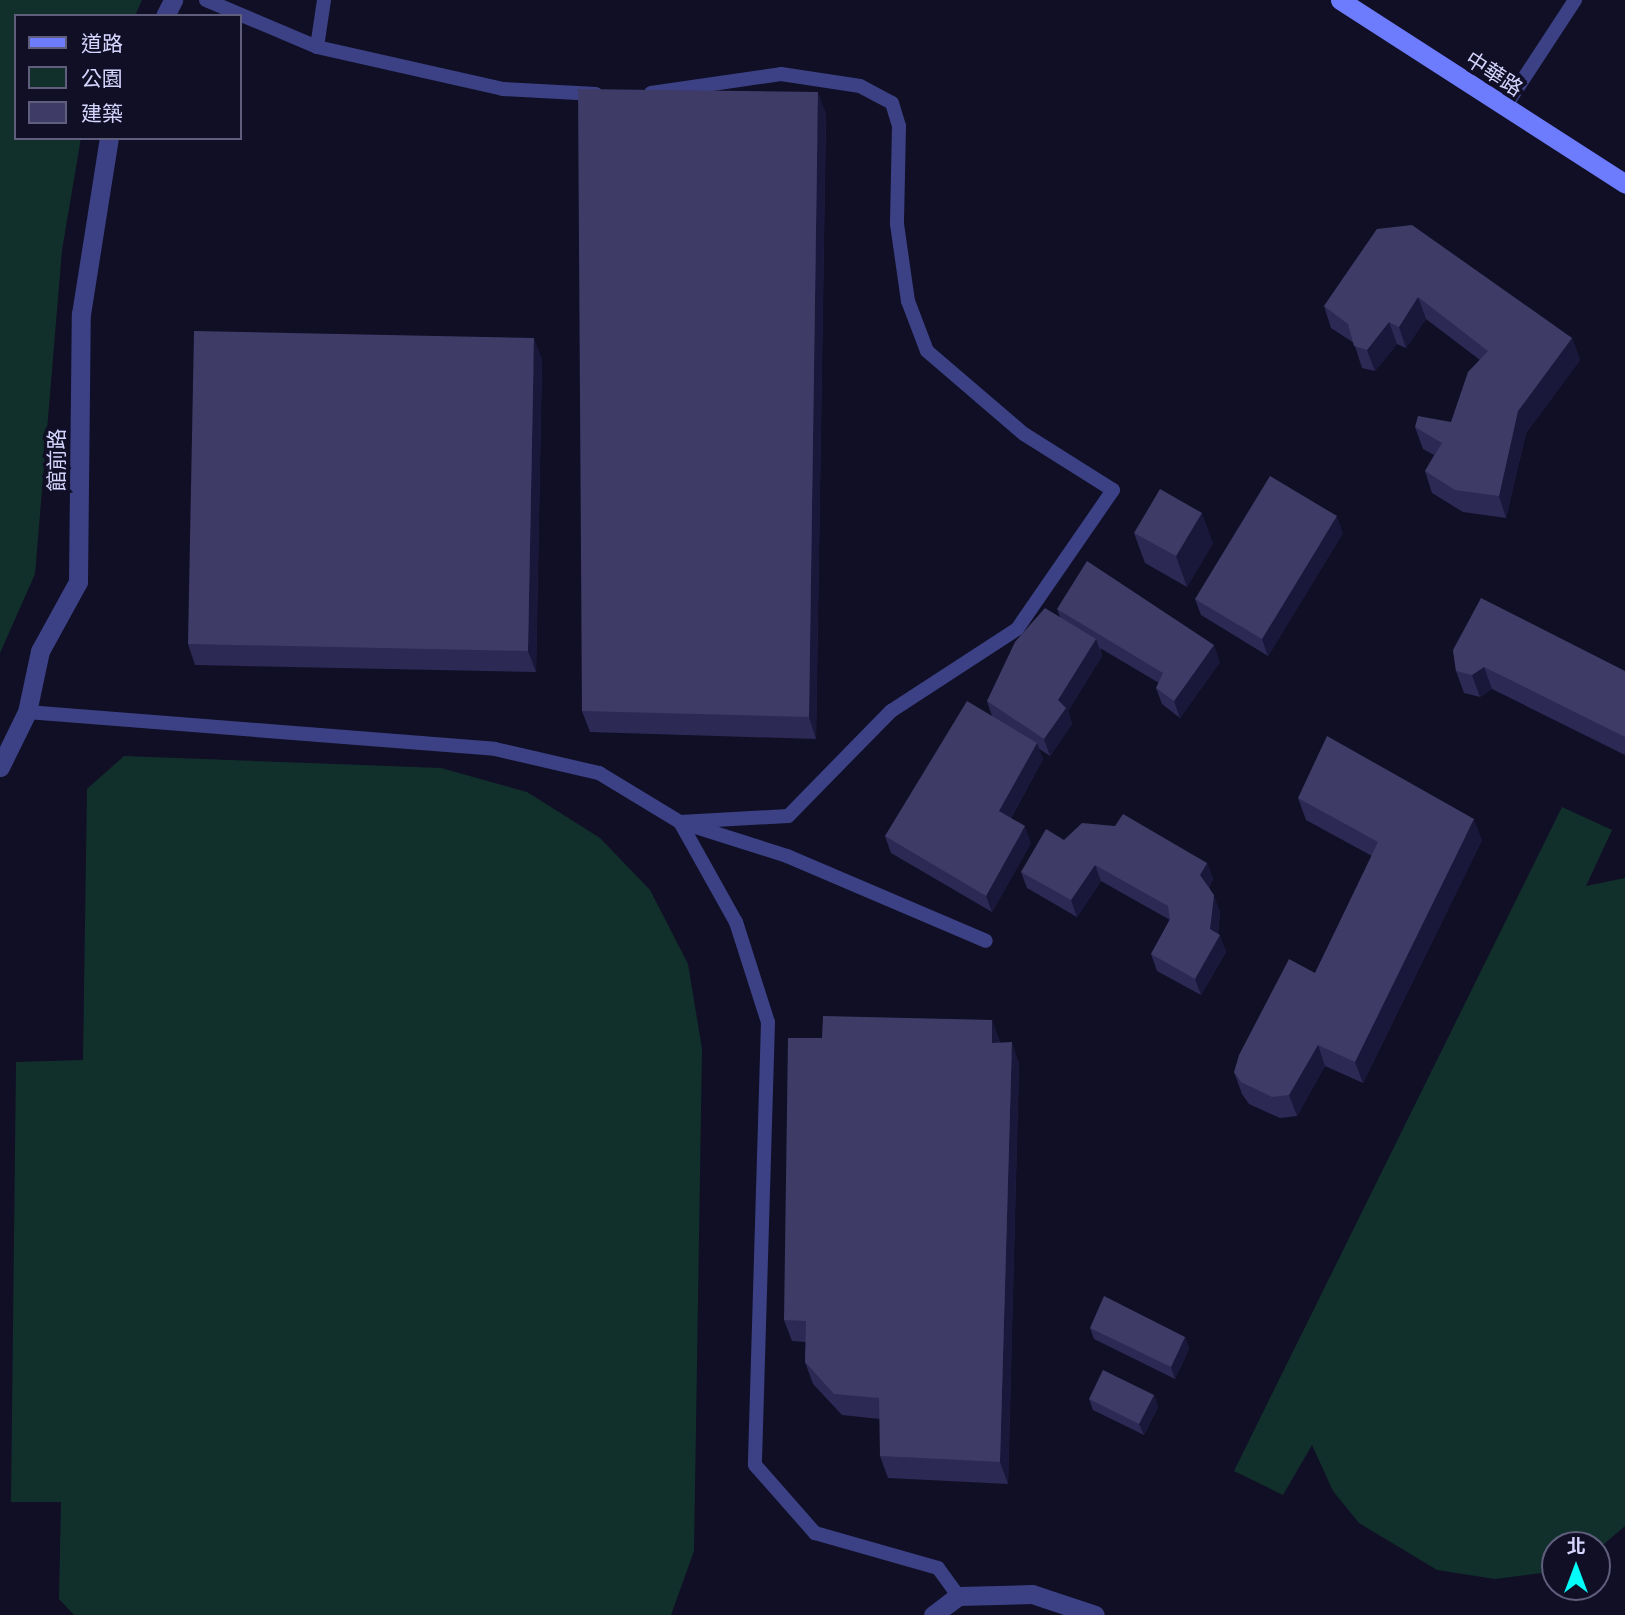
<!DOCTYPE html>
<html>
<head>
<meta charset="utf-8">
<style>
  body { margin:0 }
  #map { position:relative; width:1625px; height:1615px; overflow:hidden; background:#100f26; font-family:Poppins,"Noto Sans TC",sans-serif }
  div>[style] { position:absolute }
  .green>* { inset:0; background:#12302b }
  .service>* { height:14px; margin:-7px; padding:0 7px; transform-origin:7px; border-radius:7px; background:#3b4184 }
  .minor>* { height:19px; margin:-9.5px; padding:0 9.5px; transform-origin:9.5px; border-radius:9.5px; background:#3b4184 }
  .secondary>* { height:19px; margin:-9.5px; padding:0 9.5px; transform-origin:9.5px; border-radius:9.5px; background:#6d7bfd }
  .wall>* { inset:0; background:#2c2954 }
  .shaded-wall>* { inset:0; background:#19173a }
  .building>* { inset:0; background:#3e3b66 }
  span { translate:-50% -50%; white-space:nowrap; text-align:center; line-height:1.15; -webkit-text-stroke:7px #100f26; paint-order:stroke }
  .street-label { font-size:21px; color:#d5d5fe }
  .legend { position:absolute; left:14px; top:14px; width:228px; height:126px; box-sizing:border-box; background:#100f26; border:2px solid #5f5e7c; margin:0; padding:9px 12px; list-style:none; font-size:21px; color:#d5d5fe }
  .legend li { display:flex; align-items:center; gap:14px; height:35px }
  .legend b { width:35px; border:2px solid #5f5e7c }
  .north { position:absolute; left:1541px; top:1531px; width:70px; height:70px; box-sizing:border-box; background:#100f26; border:2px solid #5f5e7c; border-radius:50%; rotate:0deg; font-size:19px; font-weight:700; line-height:28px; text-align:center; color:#d5d5fe }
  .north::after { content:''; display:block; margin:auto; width:24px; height:32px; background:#03fcf7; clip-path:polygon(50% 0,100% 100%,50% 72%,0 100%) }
</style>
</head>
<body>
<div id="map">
  <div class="green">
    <div style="clip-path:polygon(0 0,142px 0,135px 16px,16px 16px,16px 138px,81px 138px,62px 250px,35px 574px,0 653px)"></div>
    <div style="clip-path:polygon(124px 756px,441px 768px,527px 792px,600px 838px,650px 890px,688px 964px,702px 1049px,694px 1551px,671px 1615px,74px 1615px,59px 1599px,61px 1502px,11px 1502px,16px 1062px,83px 1060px,87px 789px)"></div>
    <div style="clip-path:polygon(1562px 807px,1612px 830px,1586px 886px,1625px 878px,1625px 1526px,1597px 1550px,1597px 1545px,1555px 1545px,1555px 1569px,1549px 1572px,1495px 1579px,1437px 1570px,1359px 1523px,1333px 1491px,1312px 1445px,1283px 1495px,1234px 1471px)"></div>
  </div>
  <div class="service">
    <div style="left:206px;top:0;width:121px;rotate:22.9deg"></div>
    <div style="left:317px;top:47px;width:191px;rotate:12.7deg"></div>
    <div style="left:503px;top:89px;width:93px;rotate:3.1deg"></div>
    <div style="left:317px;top:47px;width:48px;rotate:-81.5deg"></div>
    <div style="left:651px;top:93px;width:131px;rotate:-8.3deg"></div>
    <div style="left:781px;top:74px;width:80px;rotate:8.6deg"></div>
    <div style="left:860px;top:86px;width:36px;rotate:28deg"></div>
    <div style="left:892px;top:103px;width:24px;rotate:73deg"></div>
    <div style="left:899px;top:126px;width:98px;rotate:91.2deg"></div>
    <div style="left:897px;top:224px;width:78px;rotate:81.9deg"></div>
    <div style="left:908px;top:301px;width:53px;rotate:69.2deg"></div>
    <div style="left:927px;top:351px;width:128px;rotate:40.6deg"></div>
    <div style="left:1024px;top:434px;width:105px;rotate:32.2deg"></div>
    <div style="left:1113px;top:490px;width:169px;rotate:124.6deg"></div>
    <div style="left:1017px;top:629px;width:150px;rotate:146.9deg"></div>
    <div style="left:891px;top:711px;width:147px;rotate:134.4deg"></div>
    <div style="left:788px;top:816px;width:108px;rotate:176.8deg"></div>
    <div style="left:680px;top:822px;width:115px;rotate:60.8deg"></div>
    <div style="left:736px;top:922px;width:105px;rotate:72.3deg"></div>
    <div style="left:768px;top:1022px;width:443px;rotate:91.7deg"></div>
    <div style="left:755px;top:1465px;width:91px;rotate:48.6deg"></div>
    <div style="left:815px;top:1533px;width:128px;rotate:15.9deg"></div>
    <div style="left:938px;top:1568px;width:34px;rotate:54deg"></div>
    <div style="left:1505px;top:107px;width:128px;rotate:-56.8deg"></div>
    <div style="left:27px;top:712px;width:469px;rotate:4.5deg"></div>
    <div style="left:495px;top:749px;width:107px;rotate:13deg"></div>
    <div style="left:599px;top:773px;width:95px;rotate:31.2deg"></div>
    <div style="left:680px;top:822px;width:112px;rotate:17.6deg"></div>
    <div style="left:787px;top:856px;width:216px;rotate:23.1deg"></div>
  </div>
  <div class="minor">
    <div style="left:165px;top:16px;width:18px;rotate:-63deg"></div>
    <div style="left:0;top:767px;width:61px;rotate:-63.9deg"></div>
    <div style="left:27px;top:712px;width:62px;rotate:-78deg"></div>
    <div style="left:40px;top:651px;width:79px;rotate:-61.2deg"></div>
    <div style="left:78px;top:582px;width:268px;rotate:-89.4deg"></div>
    <div style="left:81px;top:314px;width:178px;rotate:-81deg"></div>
    <div style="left:933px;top:1615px;width:31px;rotate:-37deg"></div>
    <div style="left:958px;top:1596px;width:74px;rotate:-1.5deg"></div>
    <div style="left:1032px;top:1594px;width:66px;rotate:18.4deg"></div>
  </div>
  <div class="secondary">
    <div style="left:1340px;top:0;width:339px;rotate:32.8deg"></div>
  </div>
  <div class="wall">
    <div style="clip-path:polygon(826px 113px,816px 739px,590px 732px,582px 711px)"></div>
    <div style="clip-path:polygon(1377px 229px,1572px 338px,1580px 360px,1526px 433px,1506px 518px,1463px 512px,1432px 493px,1425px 471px,1434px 455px,1423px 449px,1415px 427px,1451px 422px,1480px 360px,1426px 319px,1406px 348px,1397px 344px,1375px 371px,1362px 368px,1354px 343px,1331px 328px,1324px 306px)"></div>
    <div style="clip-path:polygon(542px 359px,536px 672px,195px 665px,188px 644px)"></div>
    <div style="clip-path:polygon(1134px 533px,1213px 543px,1187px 587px,1145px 563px)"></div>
    <div style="clip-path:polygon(1343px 533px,1268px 656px,1201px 615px,1195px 599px)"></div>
    <div style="clip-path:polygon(1057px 609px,1220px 662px,1180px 718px,1162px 704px,1156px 688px,1159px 683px,1100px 648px,1102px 656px,1068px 711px,1072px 724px,1050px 756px,1038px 748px,1043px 759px,1011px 818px,1031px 843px,992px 912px,891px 853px,885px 836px,992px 716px,987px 701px,1060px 617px)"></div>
    <div style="clip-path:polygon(1453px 650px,1625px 671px,1625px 755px,1492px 689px,1480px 697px,1464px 693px,1456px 671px)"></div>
    <div style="clip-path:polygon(1298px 798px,1482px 840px,1363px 1083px,1325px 1066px,1297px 1116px,1280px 1118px,1249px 1104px,1242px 1094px,1234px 1072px,1315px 973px,1372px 856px,1306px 820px)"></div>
    <div style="clip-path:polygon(1064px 840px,1207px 863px,1213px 879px,1209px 887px,1220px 912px,1218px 934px,1226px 952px,1201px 995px,1157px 971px,1151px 954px,1170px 920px,1101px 881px,1077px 917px,1027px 888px,1021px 872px)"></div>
    <div style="clip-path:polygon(992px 1020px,1000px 1043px,1019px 1063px,1008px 1484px,888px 1478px,880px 1456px,880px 1419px,842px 1415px,813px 1384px,805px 1362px,806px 1342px,792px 1341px,784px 1320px,822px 1038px)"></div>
    <div style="clip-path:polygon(1090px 1328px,1185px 1337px,1189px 1349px,1175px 1379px,1094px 1339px)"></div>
    <div style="clip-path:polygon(1154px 1395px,1158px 1407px,1144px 1435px,1093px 1410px,1089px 1399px)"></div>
  </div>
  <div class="shaded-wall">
    <div style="clip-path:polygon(818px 92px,826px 113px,816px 739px,809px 717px)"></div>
    <div style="clip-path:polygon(1418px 297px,1426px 319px,1406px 348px,1399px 327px)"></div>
    <div style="clip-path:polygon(1389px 322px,1397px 344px,1375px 371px,1367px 350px)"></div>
    <div style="clip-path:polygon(534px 338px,542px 359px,536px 672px,528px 651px)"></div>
    <div style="clip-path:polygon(1572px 338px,1580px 360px,1526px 433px,1506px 518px,1499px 496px,1518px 411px)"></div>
    <div style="clip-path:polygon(1202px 513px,1213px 543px,1187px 587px,1176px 556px)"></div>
    <div style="clip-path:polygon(1337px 516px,1343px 533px,1268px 656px,1262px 639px)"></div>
    <div style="clip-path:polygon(1096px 639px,1102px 656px,1068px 711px,1072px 724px,1050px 756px,1044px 739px,1058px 700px)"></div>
    <div style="clip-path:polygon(1214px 645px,1220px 662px,1180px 718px,1174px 701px)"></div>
    <div style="clip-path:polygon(1484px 667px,1492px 689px,1480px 697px,1472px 675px)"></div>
    <div style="clip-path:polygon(1037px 743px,1043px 759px,1005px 828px,999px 811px)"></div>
    <div style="clip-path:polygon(1474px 819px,1482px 840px,1363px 1083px,1355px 1062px)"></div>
    <div style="clip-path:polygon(1025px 826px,1031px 843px,992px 912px,986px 896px)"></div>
    <div style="clip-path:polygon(1207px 863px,1213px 879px,1206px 891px,1200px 875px)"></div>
    <div style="clip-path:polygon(1095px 865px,1101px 881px,1077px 917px,1071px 900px)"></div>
    <div style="clip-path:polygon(1214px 895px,1220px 912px,1217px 939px,1220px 935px,1226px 952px,1201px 995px,1195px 979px,1210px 929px)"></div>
    <div style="clip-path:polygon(992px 1020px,1000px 1041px,1000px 1065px,992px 1043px)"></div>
    <div style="clip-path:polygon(1012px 1042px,1019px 1063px,1008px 1484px,1000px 1462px)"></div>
    <div style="clip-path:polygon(1318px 1045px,1325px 1066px,1297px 1116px,1289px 1095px)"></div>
    <div style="clip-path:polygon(1185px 1337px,1189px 1349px,1175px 1379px,1171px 1367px)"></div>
    <div style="clip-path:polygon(1154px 1395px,1158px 1407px,1144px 1435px,1139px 1424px)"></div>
  </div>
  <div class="building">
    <div style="clip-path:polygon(578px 89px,818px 92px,809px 717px,582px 711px)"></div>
    <div style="clip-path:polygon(1412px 225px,1572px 338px,1518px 411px,1499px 496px,1455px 490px,1425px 471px,1442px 443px,1415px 427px,1418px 416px,1451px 422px,1468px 372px,1488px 351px,1418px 297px,1399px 327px,1389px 322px,1367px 350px,1354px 346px,1348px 324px,1324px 306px,1377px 229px)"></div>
    <div style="clip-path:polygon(194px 331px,534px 338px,528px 651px,188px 644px)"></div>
    <div style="clip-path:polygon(1270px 476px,1337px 516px,1262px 639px,1195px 599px)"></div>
    <div style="clip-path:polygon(1160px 489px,1202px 513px,1176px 556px,1134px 533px)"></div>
    <div style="clip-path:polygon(1087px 561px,1214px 645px,1174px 701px,1156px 688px,1163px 673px,1057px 609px)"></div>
    <div style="clip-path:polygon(1481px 598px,1625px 671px,1625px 737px,1484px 667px,1472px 675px,1456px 671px,1453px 650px)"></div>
    <div style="clip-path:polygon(1045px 608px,1096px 639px,1058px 700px,1066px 708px,1044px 739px,987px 701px,1015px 642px)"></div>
    <div style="clip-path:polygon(967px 701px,1037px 743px,999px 811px,1025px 826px,986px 896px,885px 836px)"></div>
    <div style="clip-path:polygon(1327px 736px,1474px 819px,1355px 1062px,1318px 1045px,1289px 1095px,1272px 1097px,1241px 1082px,1234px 1072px,1239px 1055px,1289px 959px,1315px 973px,1378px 842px,1298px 798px)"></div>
    <div style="clip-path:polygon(1123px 814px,1207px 863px,1200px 875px,1214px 895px,1210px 929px,1220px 935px,1195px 979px,1151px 954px,1170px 919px,1168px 906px,1095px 865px,1071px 900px,1021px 872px,1046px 829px,1064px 840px,1082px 823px,1115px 826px)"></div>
    <div style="clip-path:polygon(823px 1016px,992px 1020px,992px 1043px,1012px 1042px,1000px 1462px,880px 1456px,879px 1398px,834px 1394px,805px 1362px,806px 1321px,784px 1320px,788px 1038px,822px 1038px)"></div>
    <div style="clip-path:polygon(1104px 1296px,1185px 1337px,1171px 1367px,1090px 1328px)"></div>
    <div style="clip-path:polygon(1103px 1370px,1154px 1395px,1139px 1424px,1089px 1399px)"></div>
  </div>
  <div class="street-label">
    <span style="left:1494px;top:74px;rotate:33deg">中華路</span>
    <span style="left:57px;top:460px;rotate:-90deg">館前路</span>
  </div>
  <ul class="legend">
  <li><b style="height:9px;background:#6d7bfd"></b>道路</li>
  <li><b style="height:19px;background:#12302b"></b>公園</li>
  <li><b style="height:19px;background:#3e3b66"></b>建築</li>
  </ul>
  <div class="north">北</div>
</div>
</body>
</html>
